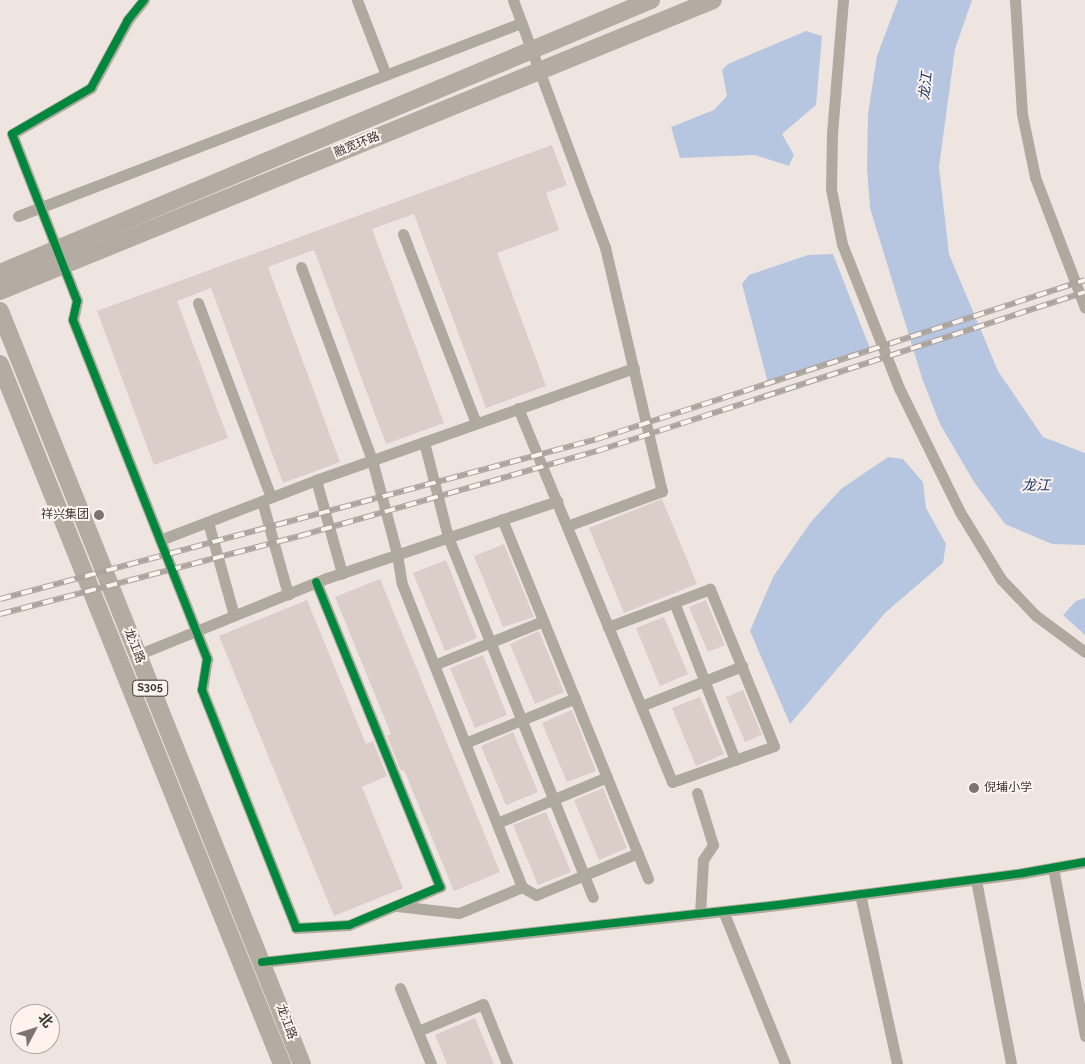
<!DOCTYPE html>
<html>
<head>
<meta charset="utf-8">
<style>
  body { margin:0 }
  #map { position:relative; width:1085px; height:1064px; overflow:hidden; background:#efe5e0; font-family:Raleway,"Noto Sans SC",sans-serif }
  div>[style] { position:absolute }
  .water>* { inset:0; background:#b6c6e1 }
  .building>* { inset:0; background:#dbcdc7 }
  .street>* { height:11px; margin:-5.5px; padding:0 5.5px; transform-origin:5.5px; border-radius:5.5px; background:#afa99f }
  .primary>* { height:18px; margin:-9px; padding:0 9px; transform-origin:9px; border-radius:9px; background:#b4aca3 }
  .rail>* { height:5.5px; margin-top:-2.75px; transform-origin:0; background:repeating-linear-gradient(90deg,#fdf2ec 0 11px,#aca59e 0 22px); box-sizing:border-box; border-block:1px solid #aca59e }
  .primary-bridge>* { height:18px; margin:-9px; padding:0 9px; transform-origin:9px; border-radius:9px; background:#b4aca3 }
  .cycleway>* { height:8px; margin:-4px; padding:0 4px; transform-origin:4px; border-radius:4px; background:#00873e }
  .dots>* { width:14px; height:14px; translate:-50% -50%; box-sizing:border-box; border:2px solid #fdf2ec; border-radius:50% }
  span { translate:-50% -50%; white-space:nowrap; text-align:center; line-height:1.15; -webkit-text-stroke:4px #fdf2ec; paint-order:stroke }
  .shield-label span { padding:1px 4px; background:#fdf2ec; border:1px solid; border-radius:4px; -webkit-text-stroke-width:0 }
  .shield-label { font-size:11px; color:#3e3733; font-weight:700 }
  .street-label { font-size:12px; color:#3e3733 }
  .poi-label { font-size:12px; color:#3e3733 }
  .right { translate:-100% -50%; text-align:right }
  .left { translate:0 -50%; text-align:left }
  .water-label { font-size:14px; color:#17386b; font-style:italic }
  .north { position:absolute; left:10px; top:1004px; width:50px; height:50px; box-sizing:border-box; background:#fdf2ec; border:1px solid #b1a7a2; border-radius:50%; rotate:50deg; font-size:14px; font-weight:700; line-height:20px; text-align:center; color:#3e3733 }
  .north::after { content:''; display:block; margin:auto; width:18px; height:22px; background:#7c7470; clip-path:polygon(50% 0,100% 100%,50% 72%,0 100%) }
</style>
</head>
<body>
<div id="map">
  <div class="water">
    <div style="clip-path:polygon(898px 0,972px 0,955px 49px,939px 167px,949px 254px,998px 371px,1043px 437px,1085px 453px,1085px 545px,1052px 544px,1005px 524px,974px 482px,940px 424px,922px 378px,870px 208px,867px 168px,868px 114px,877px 56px)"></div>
    <div style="clip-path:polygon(806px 31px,822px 36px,816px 105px,782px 134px,794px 155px,789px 166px,755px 155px,680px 158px,671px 127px,714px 110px,727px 96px,722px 70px,728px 64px)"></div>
    <div style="clip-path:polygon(833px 254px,871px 351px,768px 383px,742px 284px,749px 275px,808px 255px)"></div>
    <div style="clip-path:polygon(888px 457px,903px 459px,923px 482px,926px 508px,946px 544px,943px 563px,885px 613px,790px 724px,750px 631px,773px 577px,810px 523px,841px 489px)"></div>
    <div style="clip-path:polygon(1085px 598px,1085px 635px,1063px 615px,1076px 601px)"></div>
  </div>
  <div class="building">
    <div style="clip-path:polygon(552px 145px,567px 185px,546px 193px,559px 230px,497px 253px,546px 386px,486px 408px,414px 214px,372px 229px,444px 423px,386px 444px,314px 250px,268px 267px,340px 462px,283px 483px,211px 288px,177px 301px,228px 438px,154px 465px,97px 311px)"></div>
    <div style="clip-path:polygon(662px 499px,697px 584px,624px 613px,589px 528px)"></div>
    <div style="clip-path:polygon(504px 544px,534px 617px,503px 627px,474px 556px)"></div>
    <div style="clip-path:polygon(446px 560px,477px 638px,445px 651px,413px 573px)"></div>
    <div style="clip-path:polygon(380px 579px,500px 872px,454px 891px,404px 770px,401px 771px,387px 736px,391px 734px,335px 597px)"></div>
    <div style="clip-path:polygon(307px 600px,366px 744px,373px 741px,387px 776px,362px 787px,403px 888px,334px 916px,219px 636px)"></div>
    <div style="clip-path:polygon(706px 600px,725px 645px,708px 652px,689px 607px)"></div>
    <div style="clip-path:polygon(664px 617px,688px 674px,660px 686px,636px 628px)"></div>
    <div style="clip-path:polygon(539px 631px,564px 692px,535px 704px,510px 644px)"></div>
    <div style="clip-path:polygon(483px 655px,507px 715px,475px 728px,450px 668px)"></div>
    <div style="clip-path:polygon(743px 690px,762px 735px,745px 742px,726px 697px)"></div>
    <div style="clip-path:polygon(700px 697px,724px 754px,696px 766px,672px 708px)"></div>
    <div style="clip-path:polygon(572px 710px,596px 771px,567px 782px,542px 723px)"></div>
    <div style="clip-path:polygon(513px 732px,538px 792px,506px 805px,481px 746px)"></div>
    <div style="clip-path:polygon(603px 788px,627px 848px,599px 860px,574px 800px)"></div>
    <div style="clip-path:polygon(546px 812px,571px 872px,538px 885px,513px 825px)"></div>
    <div style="clip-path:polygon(475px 1018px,494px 1064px,447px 1064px,435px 1035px)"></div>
  </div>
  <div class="street">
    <div style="left:144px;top:0;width:26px;rotate:129deg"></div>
    <div style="left:128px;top:20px;width:77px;rotate:118.6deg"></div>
    <div style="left:91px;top:88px;width:91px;rotate:149.8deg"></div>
    <div style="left:12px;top:134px;width:179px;rotate:68.7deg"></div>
    <div style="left:77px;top:301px;width:19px;rotate:102deg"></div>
    <div style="left:73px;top:320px;width:365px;rotate:68.4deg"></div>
    <div style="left:207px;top:659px;width:31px;rotate:99deg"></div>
    <div style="left:202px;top:690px;width:256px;rotate:68.4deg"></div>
    <div style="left:296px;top:928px;width:53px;rotate:-3.2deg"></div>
    <div style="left:349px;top:925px;width:99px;rotate:-22.7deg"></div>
    <div style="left:440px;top:887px;width:329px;rotate:-112.1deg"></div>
    <div style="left:357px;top:0;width:80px;rotate:68.9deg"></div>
    <div style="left:513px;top:0;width:264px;rotate:69.6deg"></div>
    <div style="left:605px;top:247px;width:251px;rotate:76.9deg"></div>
    <div style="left:662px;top:491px;width:101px;rotate:159.8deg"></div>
    <div style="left:843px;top:0;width:133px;rotate:94.7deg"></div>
    <div style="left:832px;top:133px;width:56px;rotate:91deg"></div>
    <div style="left:831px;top:189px;width:56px;rotate:78.7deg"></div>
    <div style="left:842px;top:244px;width:155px;rotate:68.4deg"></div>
    <div style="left:899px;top:388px;width:138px;rotate:63.8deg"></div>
    <div style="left:960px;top:512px;width:79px;rotate:58.5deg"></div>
    <div style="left:1001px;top:579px;width:50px;rotate:46.6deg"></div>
    <div style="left:1035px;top:615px;width:62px;rotate:36.5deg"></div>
    <div style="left:1015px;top:0;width:114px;rotate:86.5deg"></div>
    <div style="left:1022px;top:114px;width:64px;rotate:78.3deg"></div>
    <div style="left:1035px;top:177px;width:140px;rotate:69.1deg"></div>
    <div style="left:18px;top:216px;width:539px;rotate:-20.99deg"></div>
    <div style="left:403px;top:234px;width:203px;rotate:68.9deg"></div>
    <div style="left:301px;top:267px;width:206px;rotate:69.8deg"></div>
    <div style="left:372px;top:460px;width:97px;rotate:75.1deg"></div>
    <div style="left:397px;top:554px;width:30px;rotate:81deg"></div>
    <div style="left:402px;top:584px;width:326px;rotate:68.4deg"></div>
    <div style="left:198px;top:303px;width:207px;rotate:69.4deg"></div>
    <div style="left:518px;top:408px;width:404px;rotate:67.6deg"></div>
    <div style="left:672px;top:782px;width:108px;rotate:-19.4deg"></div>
    <div style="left:774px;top:746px;width:170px;rotate:-112.2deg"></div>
    <div style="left:710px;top:589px;width:109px;rotate:159.6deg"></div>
    <div style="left:424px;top:442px;width:98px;rotate:75.8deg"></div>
    <div style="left:448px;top:537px;width:388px;rotate:68.1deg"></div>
    <div style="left:316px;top:480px;width:97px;rotate:74.4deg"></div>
    <div style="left:262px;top:501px;width:97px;rotate:74.4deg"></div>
    <div style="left:502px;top:519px;width:388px;rotate:67.9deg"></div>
    <div style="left:208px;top:522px;width:97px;rotate:74.4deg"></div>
    <div style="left:160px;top:540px;width:167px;rotate:-21deg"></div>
    <div style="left:316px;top:480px;width:337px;rotate:-19.4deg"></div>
    <div style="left:674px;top:602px;width:169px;rotate:68.9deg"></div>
    <div style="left:137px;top:655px;width:205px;rotate:-22.1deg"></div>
    <div style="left:327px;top:578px;width:243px;rotate:-18.5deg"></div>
    <div style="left:434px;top:665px;width:118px;rotate:-22deg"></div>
    <div style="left:641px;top:706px;width:109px;rotate:-21.6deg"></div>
    <div style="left:465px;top:743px;width:119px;rotate:-22.2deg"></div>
    <div style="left:697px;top:793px;width:54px;rotate:72.9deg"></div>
    <div style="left:713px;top:845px;width:18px;rotate:124deg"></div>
    <div style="left:703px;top:860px;width:54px;rotate:93.2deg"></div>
    <div style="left:497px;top:823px;width:119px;rotate:-22.7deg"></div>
    <div style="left:1053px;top:868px;width:171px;rotate:79.2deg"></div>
    <div style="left:976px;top:880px;width:187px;rotate:79.2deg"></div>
    <div style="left:860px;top:894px;width:174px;rotate:77.7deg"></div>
    <div style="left:397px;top:906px;width:62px;rotate:6.4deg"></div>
    <div style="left:459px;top:913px;width:68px;rotate:-22.4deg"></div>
    <div style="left:522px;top:887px;width:16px;rotate:30deg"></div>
    <div style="left:536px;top:895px;width:110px;rotate:-22.4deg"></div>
    <div style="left:723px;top:911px;width:165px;rotate:67.9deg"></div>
    <div style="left:262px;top:962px;width:519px;rotate:-6.3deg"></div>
    <div style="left:778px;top:905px;width:247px;rotate:-7.4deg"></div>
    <div style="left:1023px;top:873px;width:63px;rotate:-10.1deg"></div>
    <div style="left:400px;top:988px;width:82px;rotate:67.8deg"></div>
    <div style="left:418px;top:1031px;width:70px;rotate:-22.6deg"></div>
    <div style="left:483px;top:1004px;width:65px;rotate:68.2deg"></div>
  </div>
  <div class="primary">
    <div style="left:0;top:311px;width:811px;rotate:68.15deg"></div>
    <div style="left:0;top:364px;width:755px;rotate:68.06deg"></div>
  </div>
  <div class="rail">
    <div style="left:0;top:599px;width:618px;rotate:-15deg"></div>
    <div style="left:597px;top:439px;width:513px;rotate:-18.05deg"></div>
    <div style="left:0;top:614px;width:310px;rotate:-14.6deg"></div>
    <div style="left:300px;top:536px;width:309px;rotate:-16deg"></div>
    <div style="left:597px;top:451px;width:513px;rotate:-18.05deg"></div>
  </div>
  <div class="primary-bridge">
    <div style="left:0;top:273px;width:706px;rotate:-22.75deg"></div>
    <div style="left:0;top:291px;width:770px;rotate:-22.2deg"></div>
  </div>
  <div class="cycleway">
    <div style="left:144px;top:0;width:26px;rotate:129deg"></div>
    <div style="left:128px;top:20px;width:77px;rotate:118.6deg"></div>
    <div style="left:91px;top:88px;width:91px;rotate:149.8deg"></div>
    <div style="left:12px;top:134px;width:179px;rotate:68.7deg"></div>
    <div style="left:77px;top:301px;width:19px;rotate:102deg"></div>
    <div style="left:73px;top:320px;width:365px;rotate:68.4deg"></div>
    <div style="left:207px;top:659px;width:31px;rotate:99deg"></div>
    <div style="left:202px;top:690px;width:256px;rotate:68.4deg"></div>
    <div style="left:296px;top:928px;width:53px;rotate:-3.2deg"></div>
    <div style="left:349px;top:925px;width:99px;rotate:-22.7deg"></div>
    <div style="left:440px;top:887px;width:329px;rotate:-112.1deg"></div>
    <div style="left:262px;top:962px;width:519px;rotate:-6.3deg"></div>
    <div style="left:778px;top:905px;width:247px;rotate:-7.4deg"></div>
    <div style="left:1023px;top:873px;width:63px;rotate:-10.1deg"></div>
  </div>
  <div class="dots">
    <div style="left:99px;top:515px;background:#7c7470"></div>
    <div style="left:974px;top:788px;background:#7c7470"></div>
  </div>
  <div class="shield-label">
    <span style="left:150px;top:688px">S305</span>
  </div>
  <div class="street-label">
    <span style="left:357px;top:145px;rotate:-22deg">融宽环路</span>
    <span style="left:134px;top:646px;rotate:68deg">龙江路</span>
    <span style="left:286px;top:1022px;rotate:69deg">龙江路</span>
  </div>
  <div class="poi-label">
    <span class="right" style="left:89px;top:515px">祥兴集团</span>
    <span class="left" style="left:984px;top:788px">倪埔小学</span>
  </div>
  <div class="water-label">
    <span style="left:925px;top:86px;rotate:-84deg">龙江</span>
    <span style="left:1036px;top:485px">龙江</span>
  </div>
  <div class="north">北</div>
</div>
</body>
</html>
